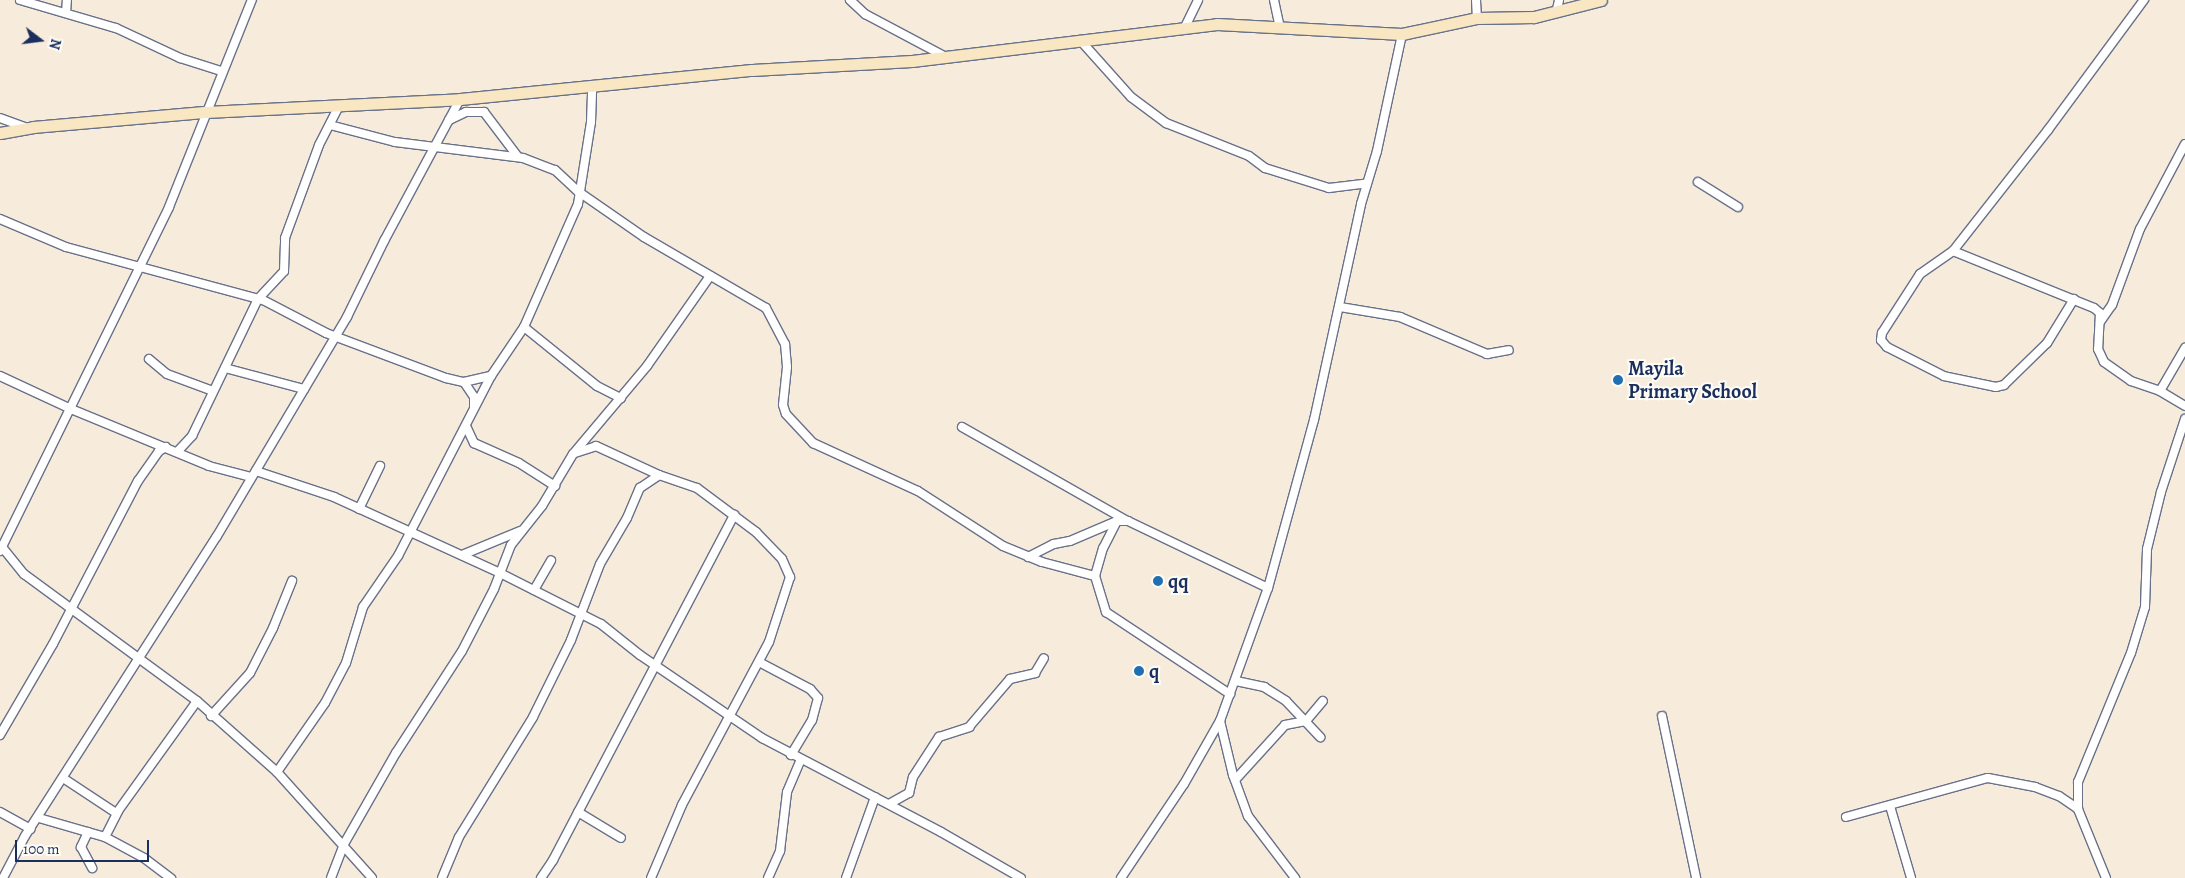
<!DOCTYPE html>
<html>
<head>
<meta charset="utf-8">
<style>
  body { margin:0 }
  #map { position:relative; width:2185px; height:878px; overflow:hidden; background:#f7ecdb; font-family:Alegreya,serif }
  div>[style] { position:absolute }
  .roads { filter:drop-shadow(1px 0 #68718a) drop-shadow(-1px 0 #68718a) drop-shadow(0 1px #68718a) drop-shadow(0 -1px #68718a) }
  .street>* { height:8px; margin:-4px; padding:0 4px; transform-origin:4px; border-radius:4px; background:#fff }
  .secondary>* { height:11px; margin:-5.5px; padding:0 5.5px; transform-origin:5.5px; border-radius:5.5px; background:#f9e7c3 }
  .dots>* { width:14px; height:14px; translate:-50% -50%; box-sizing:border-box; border:2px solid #fdfcf7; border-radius:50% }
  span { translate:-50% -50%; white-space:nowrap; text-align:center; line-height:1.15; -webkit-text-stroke:4px #fdfcf7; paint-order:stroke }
  .poi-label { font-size:20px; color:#1b2f5e; font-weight:700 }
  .left { translate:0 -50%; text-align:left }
  .north { position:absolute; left:15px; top:15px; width:50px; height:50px; -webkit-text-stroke:4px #fdfcf7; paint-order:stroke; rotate:105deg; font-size:14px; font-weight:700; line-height:20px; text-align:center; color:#1b2f5e }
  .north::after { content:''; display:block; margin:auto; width:18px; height:22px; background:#1b2f5e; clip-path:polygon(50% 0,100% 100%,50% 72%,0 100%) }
  .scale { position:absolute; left:15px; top:840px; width:134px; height:22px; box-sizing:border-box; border:2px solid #1b2f5e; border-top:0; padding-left:6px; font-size:15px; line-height:18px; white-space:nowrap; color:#1b2f5e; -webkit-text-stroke:4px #fdfcf7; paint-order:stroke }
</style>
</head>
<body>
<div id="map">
  <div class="roads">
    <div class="street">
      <div style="left:20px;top:0;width:100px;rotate:16.3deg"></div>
      <div style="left:116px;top:28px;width:71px;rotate:25.1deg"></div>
      <div style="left:180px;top:58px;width:43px;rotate:17.6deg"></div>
      <div style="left:850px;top:0;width:21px;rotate:43deg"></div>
      <div style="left:865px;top:14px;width:89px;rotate:28deg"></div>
      <div style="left:1274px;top:0;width:29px;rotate:78deg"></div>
      <div style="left:1476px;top:0;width:18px;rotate:87deg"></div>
      <div style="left:1557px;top:9px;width:9px;rotate:-77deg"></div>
      <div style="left:66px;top:13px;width:13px;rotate:-86deg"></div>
      <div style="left:1184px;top:29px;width:32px;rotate:-64deg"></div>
      <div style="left:1080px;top:40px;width:76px;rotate:48.2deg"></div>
      <div style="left:1131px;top:97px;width:44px;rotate:36.6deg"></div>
      <div style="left:1166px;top:123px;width:89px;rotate:21.7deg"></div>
      <div style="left:1249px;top:156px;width:20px;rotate:37deg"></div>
      <div style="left:1265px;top:168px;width:67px;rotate:17.4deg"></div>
      <div style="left:1329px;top:188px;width:38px;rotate:-7deg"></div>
      <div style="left:0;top:118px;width:27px;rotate:20deg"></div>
      <div style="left:449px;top:120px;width:19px;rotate:-25deg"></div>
      <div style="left:466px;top:112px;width:18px"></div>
      <div style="left:484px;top:112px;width:56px;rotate:52.9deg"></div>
      <div style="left:330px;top:125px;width:67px;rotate:14.7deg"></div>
      <div style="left:395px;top:142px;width:129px;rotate:7.1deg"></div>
      <div style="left:523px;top:158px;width:34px;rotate:21deg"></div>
      <div style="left:555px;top:170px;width:33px;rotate:43deg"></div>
      <div style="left:579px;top:192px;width:79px;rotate:34.7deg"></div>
      <div style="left:644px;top:237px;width:141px;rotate:30.2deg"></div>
      <div style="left:766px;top:308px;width:41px;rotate:62.2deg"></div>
      <div style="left:785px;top:344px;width:23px;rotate:85deg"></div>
      <div style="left:787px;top:367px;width:38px;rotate:96deg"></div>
      <div style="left:783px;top:405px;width:9px;rotate:72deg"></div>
      <div style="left:786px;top:414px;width:40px;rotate:47deg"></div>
      <div style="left:813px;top:443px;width:115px;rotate:24.6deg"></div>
      <div style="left:918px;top:491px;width:101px;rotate:32.9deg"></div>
      <div style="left:1003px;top:546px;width:42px;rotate:22.3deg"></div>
      <div style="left:1042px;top:562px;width:55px;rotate:14.8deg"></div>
      <div style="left:1698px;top:182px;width:47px;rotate:32deg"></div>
      <div style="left:0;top:219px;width:72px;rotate:23deg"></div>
      <div style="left:66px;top:247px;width:204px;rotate:15.1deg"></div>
      <div style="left:263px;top:300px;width:71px;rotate:27.6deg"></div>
      <div style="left:326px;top:333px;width:128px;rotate:20.6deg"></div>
      <div style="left:446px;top:378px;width:18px;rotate:13deg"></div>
      <div style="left:464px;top:382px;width:28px;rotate:-13deg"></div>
      <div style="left:1953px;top:251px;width:152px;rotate:22deg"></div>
      <div style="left:2094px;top:308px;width:8px;rotate:40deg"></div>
      <div style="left:2100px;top:313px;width:36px;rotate:93deg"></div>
      <div style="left:2098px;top:349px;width:14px;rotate:65deg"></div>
      <div style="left:2104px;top:362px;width:33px;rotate:35deg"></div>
      <div style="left:2131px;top:381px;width:31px;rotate:19deg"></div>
      <div style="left:2160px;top:391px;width:29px;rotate:31deg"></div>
      <div style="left:2074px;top:299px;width:52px;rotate:121.5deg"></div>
      <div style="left:2047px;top:343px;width:60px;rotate:135.7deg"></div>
      <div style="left:2004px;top:385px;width:8px;rotate:166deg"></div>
      <div style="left:1996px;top:387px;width:53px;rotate:-168.1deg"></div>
      <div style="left:1944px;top:376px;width:64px;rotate:-153deg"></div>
      <div style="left:1887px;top:347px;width:9px;rotate:-131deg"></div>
      <div style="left:1881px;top:340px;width:7px;rotate:-82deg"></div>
      <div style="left:1882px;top:333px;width:70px;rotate:-57.2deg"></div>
      <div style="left:1920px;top:274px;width:40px;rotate:-34.9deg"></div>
      <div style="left:1953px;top:251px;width:154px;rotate:-51.9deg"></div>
      <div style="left:2048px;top:130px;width:162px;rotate:-53.6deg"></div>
      <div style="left:1340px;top:307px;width:61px;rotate:9.5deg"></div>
      <div style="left:1400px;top:317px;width:95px;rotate:23deg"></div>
      <div style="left:1487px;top:354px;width:22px;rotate:-10deg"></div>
      <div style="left:2100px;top:322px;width:21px;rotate:-55deg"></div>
      <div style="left:2112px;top:305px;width:81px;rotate:-69.8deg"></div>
      <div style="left:2140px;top:229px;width:96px;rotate:-62.1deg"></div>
      <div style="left:524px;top:327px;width:94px;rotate:38.9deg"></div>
      <div style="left:597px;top:386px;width:27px;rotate:27deg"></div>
      <div style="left:149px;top:359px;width:23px;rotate:40deg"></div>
      <div style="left:167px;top:374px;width:49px;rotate:20.3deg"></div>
      <div style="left:225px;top:368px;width:82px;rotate:14.9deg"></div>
      <div style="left:0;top:376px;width:78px;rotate:24.9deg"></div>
      <div style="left:71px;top:409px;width:149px;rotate:22.4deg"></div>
      <div style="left:209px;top:466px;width:43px;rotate:14.7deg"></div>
      <div style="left:464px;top:382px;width:18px;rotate:56deg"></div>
      <div style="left:474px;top:397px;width:10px;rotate:90deg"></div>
      <div style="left:2160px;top:391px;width:50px;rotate:-59.8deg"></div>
      <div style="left:466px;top:426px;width:19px;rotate:65deg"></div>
      <div style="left:474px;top:443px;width:49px;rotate:24deg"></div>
      <div style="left:519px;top:463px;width:43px;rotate:32.6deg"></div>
      <div style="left:962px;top:427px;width:189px;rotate:29.6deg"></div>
      <div style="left:178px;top:451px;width:21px;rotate:-47deg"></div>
      <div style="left:192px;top:436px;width:152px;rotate:-64.3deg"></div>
      <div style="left:258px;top:299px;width:38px;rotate:-47deg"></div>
      <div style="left:284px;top:271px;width:33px;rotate:-88deg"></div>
      <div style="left:285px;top:238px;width:99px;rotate:-69.9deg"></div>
      <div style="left:319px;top:145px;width:44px;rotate:-62.9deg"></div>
      <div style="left:575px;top:453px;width:22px;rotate:-18deg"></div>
      <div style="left:596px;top:446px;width:69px;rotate:24.7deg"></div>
      <div style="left:659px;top:475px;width:40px;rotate:18.9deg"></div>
      <div style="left:697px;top:488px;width:74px;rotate:36.7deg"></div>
      <div style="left:756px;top:532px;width:37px;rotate:46deg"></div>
      <div style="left:782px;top:559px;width:20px;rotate:66deg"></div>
      <div style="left:790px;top:577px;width:68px;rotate:107.9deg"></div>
      <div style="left:769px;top:642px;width:185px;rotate:118.1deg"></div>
      <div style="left:682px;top:805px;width:79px;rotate:113deg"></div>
      <div style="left:256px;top:471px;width:82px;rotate:18.4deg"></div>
      <div style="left:334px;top:497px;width:183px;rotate:24.6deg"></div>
      <div style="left:500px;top:573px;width:113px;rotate:26.8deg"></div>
      <div style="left:601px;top:624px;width:50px;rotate:38.5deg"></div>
      <div style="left:640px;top:655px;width:148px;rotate:34.2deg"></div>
      <div style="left:762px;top:738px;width:202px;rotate:27.7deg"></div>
      <div style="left:941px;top:832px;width:92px;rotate:29.9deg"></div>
      <div style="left:359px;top:509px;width:48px;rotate:-64deg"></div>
      <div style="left:1117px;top:521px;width:30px;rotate:117deg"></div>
      <div style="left:1103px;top:548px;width:29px;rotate:106deg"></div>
      <div style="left:1095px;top:576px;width:38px;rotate:73deg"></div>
      <div style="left:1106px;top:612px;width:149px;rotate:33.5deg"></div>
      <div style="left:2px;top:547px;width:35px;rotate:51deg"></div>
      <div style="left:24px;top:574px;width:215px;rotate:36.3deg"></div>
      <div style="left:197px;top:701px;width:107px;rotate:41.6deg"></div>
      <div style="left:277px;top:772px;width:142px;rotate:48.1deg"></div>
      <div style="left:0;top:551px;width:383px;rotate:-63.8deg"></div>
      <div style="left:169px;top:207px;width:223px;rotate:-68.2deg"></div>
      <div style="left:462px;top:555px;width:63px;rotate:-22.5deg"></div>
      <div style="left:1028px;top:557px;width:29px;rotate:-27deg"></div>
      <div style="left:1054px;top:544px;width:16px;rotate:-11deg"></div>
      <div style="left:1070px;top:541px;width:51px;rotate:-23.1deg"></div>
      <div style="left:1117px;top:521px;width:11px"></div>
      <div style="left:1128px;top:521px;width:155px;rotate:25.6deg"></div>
      <div style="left:534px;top:590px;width:34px;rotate:-60deg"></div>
      <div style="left:759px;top:662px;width:58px;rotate:27.9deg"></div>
      <div style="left:810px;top:689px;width:12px;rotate:48deg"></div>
      <div style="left:818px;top:698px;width:23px;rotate:105deg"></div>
      <div style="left:812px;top:720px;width:41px;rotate:121deg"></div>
      <div style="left:1236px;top:681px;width:29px;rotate:12deg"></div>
      <div style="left:1264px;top:687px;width:26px;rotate:32deg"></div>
      <div style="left:1286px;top:701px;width:50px;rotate:46.6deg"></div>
      <div style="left:211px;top:716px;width:58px;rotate:-47.8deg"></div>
      <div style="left:250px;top:673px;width:51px;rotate:-62.9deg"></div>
      <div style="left:273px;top:628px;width:51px;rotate:-68deg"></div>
      <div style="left:1662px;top:716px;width:166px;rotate:78.1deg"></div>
      <div style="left:1220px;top:721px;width:56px;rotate:76.5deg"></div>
      <div style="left:1233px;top:775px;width:44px;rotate:69.9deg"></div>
      <div style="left:1248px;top:816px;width:78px;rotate:52.8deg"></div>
      <div style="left:0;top:735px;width:105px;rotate:-59.8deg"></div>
      <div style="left:53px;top:644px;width:184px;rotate:-62.5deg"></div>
      <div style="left:138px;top:481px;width:37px;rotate:-55deg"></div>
      <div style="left:159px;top:451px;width:8px;rotate:-30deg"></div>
      <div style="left:277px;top:772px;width:84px;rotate:-55.2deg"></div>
      <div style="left:325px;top:703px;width:45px;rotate:-62.3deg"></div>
      <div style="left:346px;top:663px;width:59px;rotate:-73.1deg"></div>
      <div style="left:363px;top:607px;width:62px;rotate:-55.5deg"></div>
      <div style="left:398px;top:556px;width:203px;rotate:-62.7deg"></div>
      <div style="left:491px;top:376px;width:59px;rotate:-56deg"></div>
      <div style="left:524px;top:327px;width:134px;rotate:-66.3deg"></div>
      <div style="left:578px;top:204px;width:83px;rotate:-81deg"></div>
      <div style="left:591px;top:122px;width:34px;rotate:-88deg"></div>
      <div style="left:63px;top:778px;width:64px;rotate:33.4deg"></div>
      <div style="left:1235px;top:780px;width:74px;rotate:-47.7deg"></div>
      <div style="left:1285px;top:725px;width:21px;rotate:-11deg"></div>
      <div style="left:1306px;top:721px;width:26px;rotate:-50deg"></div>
      <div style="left:889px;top:804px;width:23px;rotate:-29deg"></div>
      <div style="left:909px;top:793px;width:16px;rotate:-76deg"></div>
      <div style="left:913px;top:777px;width:48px;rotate:-57deg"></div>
      <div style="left:939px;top:737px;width:32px;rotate:-18deg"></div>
      <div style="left:969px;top:727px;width:63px;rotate:-49.5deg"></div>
      <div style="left:1010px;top:679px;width:26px;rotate:-13deg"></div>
      <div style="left:1035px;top:673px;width:17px;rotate:-59deg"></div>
      <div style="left:1890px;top:806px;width:75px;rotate:73.7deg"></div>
      <div style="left:0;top:812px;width:35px;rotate:29deg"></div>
      <div style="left:578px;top:812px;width:50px;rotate:31.2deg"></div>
      <div style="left:1846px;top:817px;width:147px;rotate:-15.4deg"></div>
      <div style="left:1988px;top:778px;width:48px;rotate:10.8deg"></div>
      <div style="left:2035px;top:787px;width:26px;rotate:21deg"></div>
      <div style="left:2059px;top:796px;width:23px;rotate:34deg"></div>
      <div style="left:39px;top:818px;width:69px;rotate:16.1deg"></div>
      <div style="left:105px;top:837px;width:44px;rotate:28.3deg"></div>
      <div style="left:144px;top:858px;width:34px;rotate:37deg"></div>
      <div style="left:88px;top:832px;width:17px;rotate:115deg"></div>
      <div style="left:81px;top:847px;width:24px;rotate:62deg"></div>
      <div style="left:105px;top:837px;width:29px;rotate:-63deg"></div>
      <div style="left:118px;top:811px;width:135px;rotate:-54.3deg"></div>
      <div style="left:3px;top:878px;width:47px;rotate:-62.4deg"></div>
      <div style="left:25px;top:836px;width:356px;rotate:-57.4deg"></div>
      <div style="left:217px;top:536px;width:255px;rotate:-59.3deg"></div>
      <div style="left:347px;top:317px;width:85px;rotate:-64deg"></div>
      <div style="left:384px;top:241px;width:161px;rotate:-61.8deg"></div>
      <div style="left:331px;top:878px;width:36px;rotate:-69deg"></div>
      <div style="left:344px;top:844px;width:105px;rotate:-60.3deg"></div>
      <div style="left:396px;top:753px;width:121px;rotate:-57.1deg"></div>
      <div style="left:462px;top:651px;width:70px;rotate:-62.7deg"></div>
      <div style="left:494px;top:589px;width:47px;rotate:-68.9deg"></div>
      <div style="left:511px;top:545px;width:50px;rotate:-51.5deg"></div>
      <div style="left:542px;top:506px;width:61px;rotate:-59.2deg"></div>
      <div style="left:573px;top:454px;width:115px;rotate:-49.9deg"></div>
      <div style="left:647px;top:366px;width:110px;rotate:-55deg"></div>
      <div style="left:442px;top:878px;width:44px;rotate:-67.5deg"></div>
      <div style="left:459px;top:837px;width:141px;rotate:-58.3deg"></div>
      <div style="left:533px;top:717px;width:86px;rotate:-63.7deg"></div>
      <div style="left:571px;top:640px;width:81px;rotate:-69.1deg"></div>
      <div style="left:600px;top:564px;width:53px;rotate:-59.6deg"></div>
      <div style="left:627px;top:518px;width:33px;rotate:-67deg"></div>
      <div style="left:640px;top:488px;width:23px;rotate:-34deg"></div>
      <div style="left:541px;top:878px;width:22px;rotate:-56deg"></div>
      <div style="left:553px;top:860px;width:390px;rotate:-62.3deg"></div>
      <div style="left:768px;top:878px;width:30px;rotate:-66deg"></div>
      <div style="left:780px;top:851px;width:59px;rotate:-83.2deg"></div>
      <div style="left:787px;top:792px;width:34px;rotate:-67deg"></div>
      <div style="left:846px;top:878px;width:86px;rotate:-70.3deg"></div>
      <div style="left:1121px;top:878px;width:113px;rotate:-56.2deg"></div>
      <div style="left:1184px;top:784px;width:73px;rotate:-60.3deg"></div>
      <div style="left:1220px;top:721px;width:141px;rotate:-70.2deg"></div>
      <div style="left:1268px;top:588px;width:174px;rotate:-74.7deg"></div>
      <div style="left:1314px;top:420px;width:221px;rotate:-77.7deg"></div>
      <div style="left:1361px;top:204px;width:55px;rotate:-73.2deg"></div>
      <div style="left:1377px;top:151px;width:120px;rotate:-77.9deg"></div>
      <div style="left:2106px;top:878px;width:74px;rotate:-112.1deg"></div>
      <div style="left:2078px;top:809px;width:27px;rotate:-90deg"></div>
      <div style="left:2078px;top:782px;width:139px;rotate:-67.7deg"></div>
      <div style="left:2131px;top:653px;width:48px;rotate:-73.1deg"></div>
      <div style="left:2145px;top:607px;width:58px;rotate:-88deg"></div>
      <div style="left:2147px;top:549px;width:59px;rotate:-76.2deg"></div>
      <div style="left:2161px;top:492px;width:77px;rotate:-71.8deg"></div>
    </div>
    <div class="secondary">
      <div style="left:0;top:133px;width:34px;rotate:-10deg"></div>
      <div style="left:33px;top:127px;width:174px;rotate:-5deg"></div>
      <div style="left:206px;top:112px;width:254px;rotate:-2.9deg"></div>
      <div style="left:460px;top:99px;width:293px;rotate:-5.7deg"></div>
      <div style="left:752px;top:70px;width:160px;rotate:-3.2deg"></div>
      <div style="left:912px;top:61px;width:307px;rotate:-6.9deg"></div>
      <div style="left:1217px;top:24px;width:185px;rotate:3.1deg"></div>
      <div style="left:1402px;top:34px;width:77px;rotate:-12deg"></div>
      <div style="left:1477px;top:18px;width:57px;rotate:-1deg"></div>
      <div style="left:1534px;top:17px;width:69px;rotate:-14.2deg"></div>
    </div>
  </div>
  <div class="dots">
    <div style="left:1618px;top:380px;background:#1f6fb2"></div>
    <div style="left:1158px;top:581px;background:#1f6fb2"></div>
    <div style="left:1139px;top:671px;background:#1f6fb2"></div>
  </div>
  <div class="poi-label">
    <span class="left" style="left:1628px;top:380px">Mayila<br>Primary School</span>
    <span class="left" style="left:1168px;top:581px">qq</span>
    <span class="left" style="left:1149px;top:671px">q</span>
  </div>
  <div class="north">N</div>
  <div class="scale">100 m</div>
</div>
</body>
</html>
